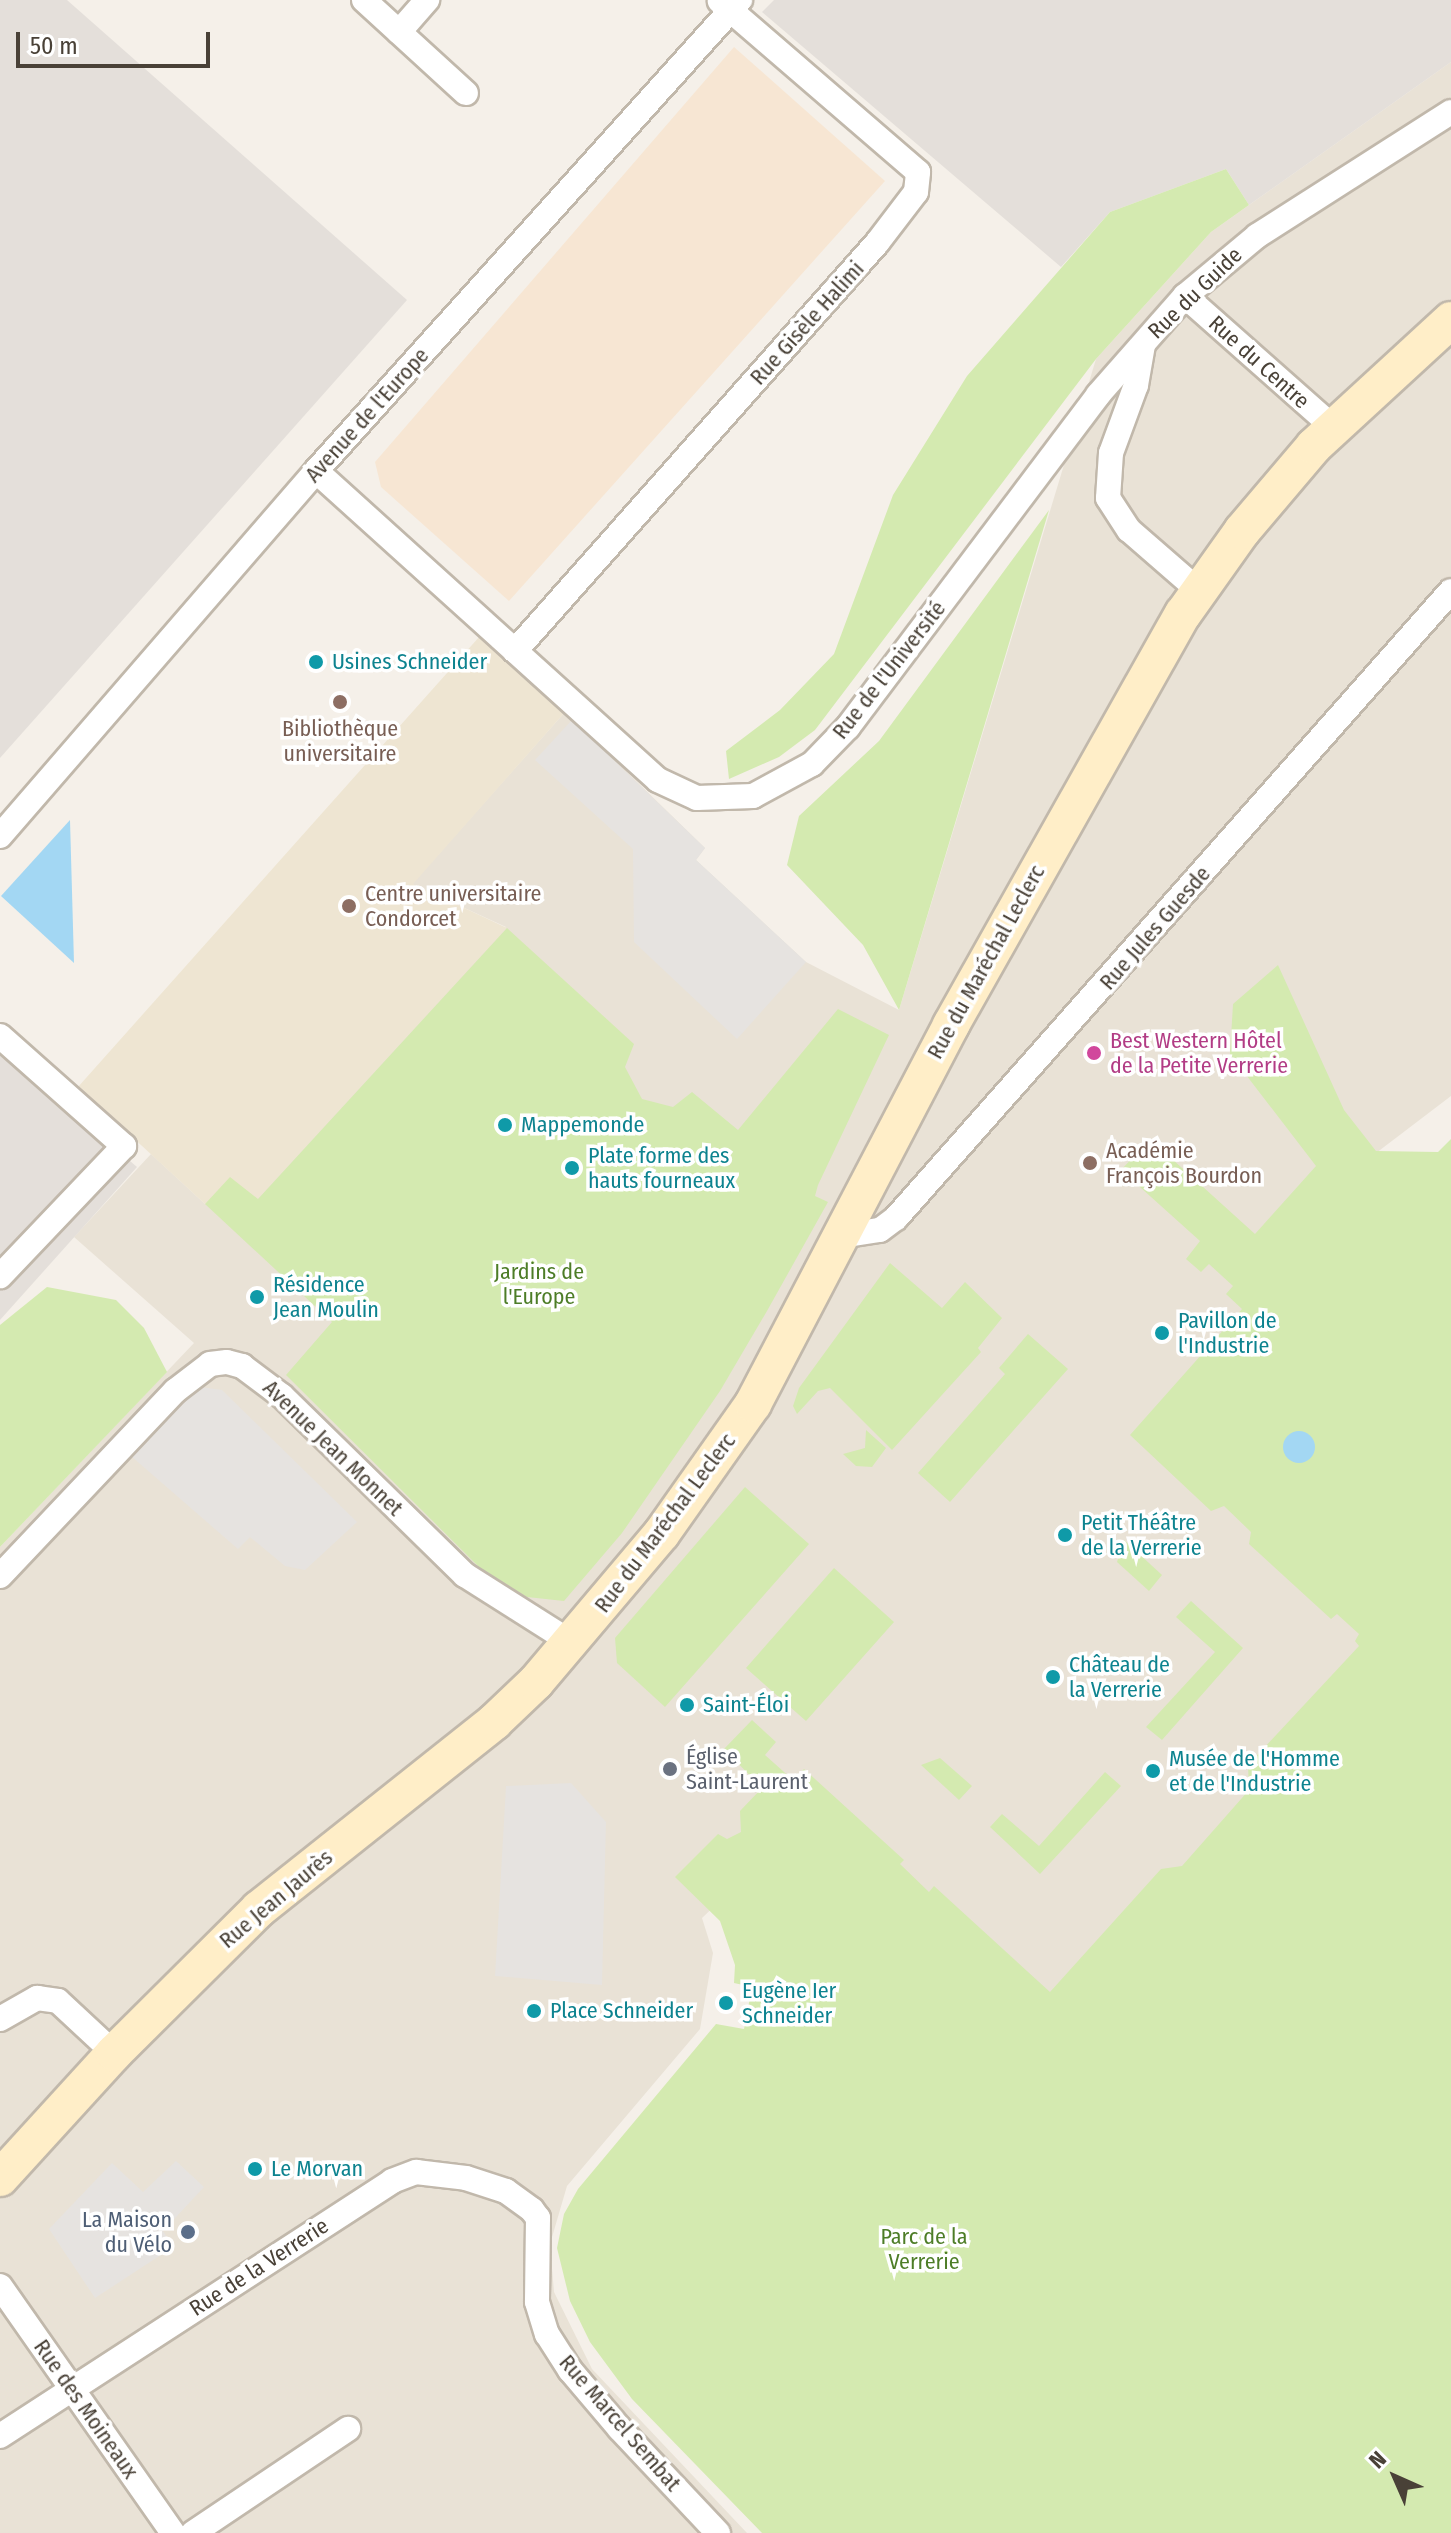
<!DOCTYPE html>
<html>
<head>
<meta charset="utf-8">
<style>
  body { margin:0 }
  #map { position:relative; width:1451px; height:2533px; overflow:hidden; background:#f5f0e9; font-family:"Fira Sans Condensed",sans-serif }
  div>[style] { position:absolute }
  .residential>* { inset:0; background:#e9e2d6 }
  .commercial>* { inset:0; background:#f7e6d3 }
  .industrial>* { inset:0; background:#e4dfda }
  .education>* { inset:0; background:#eee5d2 }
  .green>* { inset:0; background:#d4eab0 }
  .parking>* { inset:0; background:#e6e3e0 }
  .water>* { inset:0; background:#a3d7f3 }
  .round { border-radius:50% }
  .roads { filter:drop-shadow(2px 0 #c1b8ab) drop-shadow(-2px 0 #c1b8ab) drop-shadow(0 2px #c1b8ab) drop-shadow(0 -2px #c1b8ab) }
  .minor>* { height:24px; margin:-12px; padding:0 12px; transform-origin:12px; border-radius:12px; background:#fff }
  .secondary>* { height:36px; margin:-18px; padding:0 18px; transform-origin:18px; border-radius:18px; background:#ffeec8 }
  .dots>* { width:22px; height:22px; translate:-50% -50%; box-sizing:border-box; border:4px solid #fff; border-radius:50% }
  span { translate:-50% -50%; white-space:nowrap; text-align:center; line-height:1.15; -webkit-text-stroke:7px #fff; paint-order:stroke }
  .street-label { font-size:22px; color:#494137 }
  .culture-label { font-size:22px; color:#0d838f }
  .left { translate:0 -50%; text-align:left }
  .education-label { font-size:22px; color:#785e54 }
  .hotel-label { font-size:22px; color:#b23c85 }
  .park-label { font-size:22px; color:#4d7d27 }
  .worship-label { font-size:22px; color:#5b616d }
  .service-label { font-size:22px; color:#4e5e75 }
  .right { translate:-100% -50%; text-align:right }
  .north { position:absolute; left:1355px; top:2437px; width:80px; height:80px; -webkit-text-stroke:6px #fff; paint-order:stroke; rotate:315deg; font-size:22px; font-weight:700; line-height:32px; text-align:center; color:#494137 }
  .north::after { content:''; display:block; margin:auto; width:28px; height:36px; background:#494137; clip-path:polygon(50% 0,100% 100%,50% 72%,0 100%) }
  .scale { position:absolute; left:16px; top:32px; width:194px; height:36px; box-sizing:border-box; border:4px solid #494137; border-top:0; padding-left:10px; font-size:24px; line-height:28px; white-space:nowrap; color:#494137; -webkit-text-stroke:6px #fff; paint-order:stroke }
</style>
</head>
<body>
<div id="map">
  <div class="residential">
    <div style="clip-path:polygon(1451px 62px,1451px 1096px,1338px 1182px,1451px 1578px,1094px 2014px,723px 1898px,702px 1918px,713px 1953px,700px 2029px,567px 2186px,550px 2244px,554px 2292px,592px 2369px,747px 2533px,0 2533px,0 1547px,194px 1343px,74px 1237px,151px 1154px,205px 1204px,230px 1177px,257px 1199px,506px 927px,412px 884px,565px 712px,705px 848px,696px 860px,806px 962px,899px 1010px,1096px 359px,1211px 232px)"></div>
  </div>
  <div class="commercial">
    <div style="clip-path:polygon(734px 47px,885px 181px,509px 601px,381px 487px,375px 462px)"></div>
  </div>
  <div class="industrial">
    <div style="clip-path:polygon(0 0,67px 0,407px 300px,0 758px)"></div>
    <div style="clip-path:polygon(774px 0,1451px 0,1451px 62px,1249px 205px,1226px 169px,1110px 212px,1061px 267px,762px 12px)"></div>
    <div style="clip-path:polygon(0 1048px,137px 1167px,0 1320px)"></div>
  </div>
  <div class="education">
    <div style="clip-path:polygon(480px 636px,565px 712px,413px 884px,507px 928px,257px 1200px,230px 1178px,205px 1204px,78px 1087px)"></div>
  </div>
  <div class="green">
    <div style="clip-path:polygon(1226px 169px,1249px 205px,1211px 232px,1096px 359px,815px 730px,779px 757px,729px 779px,726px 751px,780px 710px,834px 654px,893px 495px,967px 376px,1110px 212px)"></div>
    <div style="clip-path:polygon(1049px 510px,899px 1010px,863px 945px,787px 865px,799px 816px,879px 741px)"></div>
    <div style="clip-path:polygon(507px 928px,634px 1044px,625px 1067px,642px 1099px,673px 1107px,692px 1092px,738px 1130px,838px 1009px,889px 1035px,818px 1185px,815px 1196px,828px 1202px,767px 1311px,720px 1391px,622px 1533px,564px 1601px,527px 1597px,486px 1574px,286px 1375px,332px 1322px,205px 1204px,230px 1177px,258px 1199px)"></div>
    <div style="clip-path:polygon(1278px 965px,1344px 1110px,1376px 1151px,1438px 1152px,1451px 1139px,1451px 2533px,762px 2533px,632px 2399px,590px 2342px,570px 2301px,557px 2248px,564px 2214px,578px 2189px,716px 2024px,744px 2029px,752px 1987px,734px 1983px,735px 1965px,720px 1921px,675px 1877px,718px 1834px,727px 1839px,741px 1832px,740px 1811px,762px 1788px,724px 1749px,752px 1720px,776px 1742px,765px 1755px,793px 1780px,804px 1769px,904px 1860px,900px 1864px,929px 1892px,934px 1886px,1050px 1992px,1161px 1869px,1182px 1866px,1249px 1790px,1248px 1765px,1359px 1646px,1355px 1641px,1359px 1634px,1337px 1614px,1331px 1619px,1249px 1544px,1251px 1532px,1224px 1506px,1211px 1511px,1130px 1435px,1242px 1309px,1226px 1294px,1233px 1286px,1209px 1264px,1201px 1272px,1186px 1259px,1200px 1241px,1121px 1170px,1150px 1139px,1255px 1234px,1316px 1166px,1230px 1054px,1233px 1004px)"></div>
    <div style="clip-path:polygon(890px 1263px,942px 1308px,965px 1282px,1002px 1318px,978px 1348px,981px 1352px,892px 1450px,830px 1388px,818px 1391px,797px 1414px,793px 1406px,799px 1388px)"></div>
    <div style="clip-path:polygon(47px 1287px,116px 1300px,144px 1328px,167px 1372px,0 1547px,0 1325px)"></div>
    <div style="clip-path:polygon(1028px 1334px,1068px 1369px,950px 1502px,918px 1473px,1005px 1374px,999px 1368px)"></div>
    <div style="clip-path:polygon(866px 1430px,886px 1448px,872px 1467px,856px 1466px,843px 1454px,865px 1448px)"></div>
    <div style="clip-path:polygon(745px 1487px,809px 1544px,665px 1707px,617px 1663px,615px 1638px)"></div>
    <div style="clip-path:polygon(1124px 1540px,1162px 1575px,1149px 1591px,1117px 1562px)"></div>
    <div style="clip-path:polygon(834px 1568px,894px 1622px,806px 1721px,746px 1668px)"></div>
    <div style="clip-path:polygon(1191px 1601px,1243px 1648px,1162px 1740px,1146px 1727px,1215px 1652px,1176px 1617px)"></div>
    <div style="clip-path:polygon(940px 1758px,972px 1786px,959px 1800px,921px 1765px)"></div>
    <div style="clip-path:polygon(1105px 1772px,1121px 1786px,1040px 1874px,990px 1827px,1002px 1814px,1039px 1846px)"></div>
  </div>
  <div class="parking">
    <div style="clip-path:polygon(572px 720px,705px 848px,696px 860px,806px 962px,737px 1039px,634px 942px,633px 849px,535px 760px)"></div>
    <div style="clip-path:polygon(200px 1387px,222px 1390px,357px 1522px,305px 1570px,285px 1566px,250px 1537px,238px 1549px,131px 1456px)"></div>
    <div style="clip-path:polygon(571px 1783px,606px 1822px,602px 1985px,495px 1976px,506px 1786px)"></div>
    <div style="clip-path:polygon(176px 2161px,204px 2187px,163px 2231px,173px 2247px,95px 2298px,49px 2229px,112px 2163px,143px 2192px)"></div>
  </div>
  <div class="water">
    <div style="clip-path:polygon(70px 820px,74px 963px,1px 896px)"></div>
    <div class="round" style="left:1283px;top:1431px;width:32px;height:32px"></div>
  </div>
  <div class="roads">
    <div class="minor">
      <div style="left:364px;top:0;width:138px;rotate:42.4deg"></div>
      <div style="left:399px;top:32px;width:43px;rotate:-48.8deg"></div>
      <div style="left:1185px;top:296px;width:198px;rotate:41.5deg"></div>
      <div style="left:1143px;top:345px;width:41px;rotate:99.9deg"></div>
      <div style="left:1136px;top:385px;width:72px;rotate:110.2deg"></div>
      <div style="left:1111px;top:453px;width:45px;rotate:93.8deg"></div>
      <div style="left:1108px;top:498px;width:38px;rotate:57deg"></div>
      <div style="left:1129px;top:530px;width:91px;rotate:41deg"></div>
      <div style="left:316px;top:471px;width:461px;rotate:42.1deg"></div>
      <div style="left:658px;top:780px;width:43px;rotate:24.8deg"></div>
      <div style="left:697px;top:798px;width:56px;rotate:-2deg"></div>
      <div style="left:753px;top:796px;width:67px;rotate:-28.5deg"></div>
      <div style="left:812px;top:764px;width:52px;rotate:-45.8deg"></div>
      <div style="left:848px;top:727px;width:416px;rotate:-53deg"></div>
      <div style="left:1098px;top:395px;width:132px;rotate:-48.7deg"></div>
      <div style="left:1185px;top:296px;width:94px;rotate:-39.8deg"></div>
      <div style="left:1257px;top:236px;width:230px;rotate:-32.6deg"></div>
      <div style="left:515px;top:651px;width:545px;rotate:-48.42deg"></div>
      <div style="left:877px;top:243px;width:64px;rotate:-52.6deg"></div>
      <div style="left:916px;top:192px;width:20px;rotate:-84deg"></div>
      <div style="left:918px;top:172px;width:262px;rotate:-139.2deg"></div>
      <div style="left:0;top:836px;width:483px;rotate:-49.1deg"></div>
      <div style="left:316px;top:471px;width:634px;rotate:-48.01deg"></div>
      <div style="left:0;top:1036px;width:166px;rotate:41.6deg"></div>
      <div style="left:124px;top:1146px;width:180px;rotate:133.6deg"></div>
      <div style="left:841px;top:1236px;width:39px;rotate:-9deg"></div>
      <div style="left:880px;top:1230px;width:20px;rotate:-37deg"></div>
      <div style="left:896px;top:1218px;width:837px;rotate:-48.49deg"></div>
      <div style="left:0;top:1576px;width:255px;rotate:-46.6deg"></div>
      <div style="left:175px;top:1391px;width:44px;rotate:-37.6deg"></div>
      <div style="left:210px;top:1364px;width:17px;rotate:-7deg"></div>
      <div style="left:227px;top:1362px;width:16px;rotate:15deg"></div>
      <div style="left:242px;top:1366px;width:50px;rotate:36.9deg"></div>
      <div style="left:282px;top:1396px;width:256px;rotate:44.4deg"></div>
      <div style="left:465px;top:1575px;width:127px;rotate:32.4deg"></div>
      <div style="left:0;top:2019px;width:43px;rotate:-29.6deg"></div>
      <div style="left:37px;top:1998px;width:21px;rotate:8deg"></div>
      <div style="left:58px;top:2001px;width:76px;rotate:42.9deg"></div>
      <div style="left:0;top:2286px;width:302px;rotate:55deg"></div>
      <div style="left:0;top:2436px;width:468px;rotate:-33deg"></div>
      <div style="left:392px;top:2181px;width:26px;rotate:-21deg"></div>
      <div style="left:416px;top:2172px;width:50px;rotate:6.8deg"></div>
      <div style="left:466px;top:2178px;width:42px;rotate:18deg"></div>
      <div style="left:506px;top:2191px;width:32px;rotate:36deg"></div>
      <div style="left:532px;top:2210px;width:10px;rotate:53deg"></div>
      <div style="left:538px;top:2218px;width:84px;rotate:90.7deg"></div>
      <div style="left:537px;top:2302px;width:34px;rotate:73deg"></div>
      <div style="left:547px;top:2334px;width:43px;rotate:57.4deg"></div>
      <div style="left:570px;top:2370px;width:77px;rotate:49.7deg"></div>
      <div style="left:620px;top:2429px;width:143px;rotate:46.7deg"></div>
      <div style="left:193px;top:2533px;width:187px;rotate:-33.9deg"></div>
    </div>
    <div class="secondary">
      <div style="left:0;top:2178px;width:169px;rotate:-47.6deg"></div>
      <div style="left:114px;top:2053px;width:204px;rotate:-44.8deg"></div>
      <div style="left:259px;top:1909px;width:300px;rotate:-38.5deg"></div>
      <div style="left:494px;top:1722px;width:58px;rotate:-43.6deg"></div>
      <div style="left:536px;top:1682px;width:195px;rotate:-49.8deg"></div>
      <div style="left:662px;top:1533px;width:158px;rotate:-54.8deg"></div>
      <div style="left:753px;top:1404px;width:428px;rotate:-62.4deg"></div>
      <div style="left:951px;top:1025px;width:472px;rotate:-60.6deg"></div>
      <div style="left:1183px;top:614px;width:102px;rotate:-54.6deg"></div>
      <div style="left:1242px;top:531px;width:111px;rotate:-49.7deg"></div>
      <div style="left:1314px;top:446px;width:186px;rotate:-42.6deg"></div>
    </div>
  </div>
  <div class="dots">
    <div style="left:316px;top:662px;background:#0f9aa8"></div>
    <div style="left:340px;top:702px;background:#8d6e63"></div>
    <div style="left:349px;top:906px;background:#8d6e63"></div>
    <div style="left:1094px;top:1053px;background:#d1479c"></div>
    <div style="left:505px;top:1125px;background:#0f9aa8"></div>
    <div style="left:1090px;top:1163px;background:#8d6e63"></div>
    <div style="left:572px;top:1168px;background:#0f9aa8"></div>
    <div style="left:257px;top:1297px;background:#0f9aa8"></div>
    <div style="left:1162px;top:1333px;background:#0f9aa8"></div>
    <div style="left:1065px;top:1535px;background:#0f9aa8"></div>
    <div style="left:1053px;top:1677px;background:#0f9aa8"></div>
    <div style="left:687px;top:1705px;background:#0f9aa8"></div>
    <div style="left:670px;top:1769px;background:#6b7280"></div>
    <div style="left:1153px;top:1771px;background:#0f9aa8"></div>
    <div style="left:726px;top:2003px;background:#0f9aa8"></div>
    <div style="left:534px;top:2011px;background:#0f9aa8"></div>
    <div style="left:255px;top:2169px;background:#0f9aa8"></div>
    <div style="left:188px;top:2232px;background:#5c6f8a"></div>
  </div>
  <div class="street-label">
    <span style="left:1195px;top:293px;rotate:-44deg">Rue du Guide</span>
    <span style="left:807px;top:323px;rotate:-48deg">Rue Gisèle Halimi</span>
    <span style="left:1259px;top:362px;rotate:42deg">Rue du Centre</span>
    <span style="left:367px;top:415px;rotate:-48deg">Avenue de l'Europe</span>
    <span style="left:889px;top:670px;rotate:-52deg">Rue de l'Université</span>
    <span style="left:1155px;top:928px;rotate:-49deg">Rue Jules Guesde</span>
    <span style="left:986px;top:962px;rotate:-61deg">Rue du Maréchal Leclerc</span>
    <span style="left:333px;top:1448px;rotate:44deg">Avenue Jean Monnet</span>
    <span style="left:665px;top:1523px;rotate:-53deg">Rue du Maréchal Leclerc</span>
    <span style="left:276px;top:1899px;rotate:-40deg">Rue Jean Jaurès</span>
    <span style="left:259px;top:2267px;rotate:-33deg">Rue de la Verrerie</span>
    <span style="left:86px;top:2409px;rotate:55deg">Rue des Moineaux</span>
    <span style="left:620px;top:2423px;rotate:49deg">Rue Marcel Sembat</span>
  </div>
  <div class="culture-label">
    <span class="left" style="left:332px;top:662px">Usines Schneider</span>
    <span class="left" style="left:521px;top:1125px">Mappemonde</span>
    <span class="left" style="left:588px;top:1168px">Plate forme des<br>hauts fourneaux</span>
    <span class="left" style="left:273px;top:1297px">Résidence<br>Jean Moulin</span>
    <span class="left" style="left:1178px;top:1333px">Pavillon de<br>l'Industrie</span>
    <span class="left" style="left:1081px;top:1535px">Petit Théâtre<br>de la Verrerie</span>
    <span class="left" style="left:1069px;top:1677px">Château de<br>la Verrerie</span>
    <span class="left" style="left:703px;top:1705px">Saint-Éloi</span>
    <span class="left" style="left:1169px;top:1771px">Musée de l'Homme<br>et de l'Industrie</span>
    <span class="left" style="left:742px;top:2003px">Eugène Ier<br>Schneider</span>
    <span class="left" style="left:550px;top:2011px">Place Schneider</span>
    <span class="left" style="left:271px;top:2169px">Le Morvan</span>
  </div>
  <div class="education-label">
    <span style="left:340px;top:741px">Bibliothèque<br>universitaire</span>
    <span class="left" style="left:365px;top:906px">Centre universitaire<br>Condorcet</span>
    <span class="left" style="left:1106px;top:1163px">Académie<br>François Bourdon</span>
  </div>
  <div class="hotel-label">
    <span class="left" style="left:1110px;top:1053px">Best Western Hôtel<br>de la Petite Verrerie</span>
  </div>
  <div class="park-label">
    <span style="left:539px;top:1284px">Jardins de<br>l'Europe</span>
    <span style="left:924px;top:2249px">Parc de la<br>Verrerie</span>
  </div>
  <div class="worship-label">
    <span class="left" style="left:686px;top:1769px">Église<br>Saint-Laurent</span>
  </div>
  <div class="service-label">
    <span class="right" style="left:172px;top:2232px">La Maison<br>du Vélo</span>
  </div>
  <div class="north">N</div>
  <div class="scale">50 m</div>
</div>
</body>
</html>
